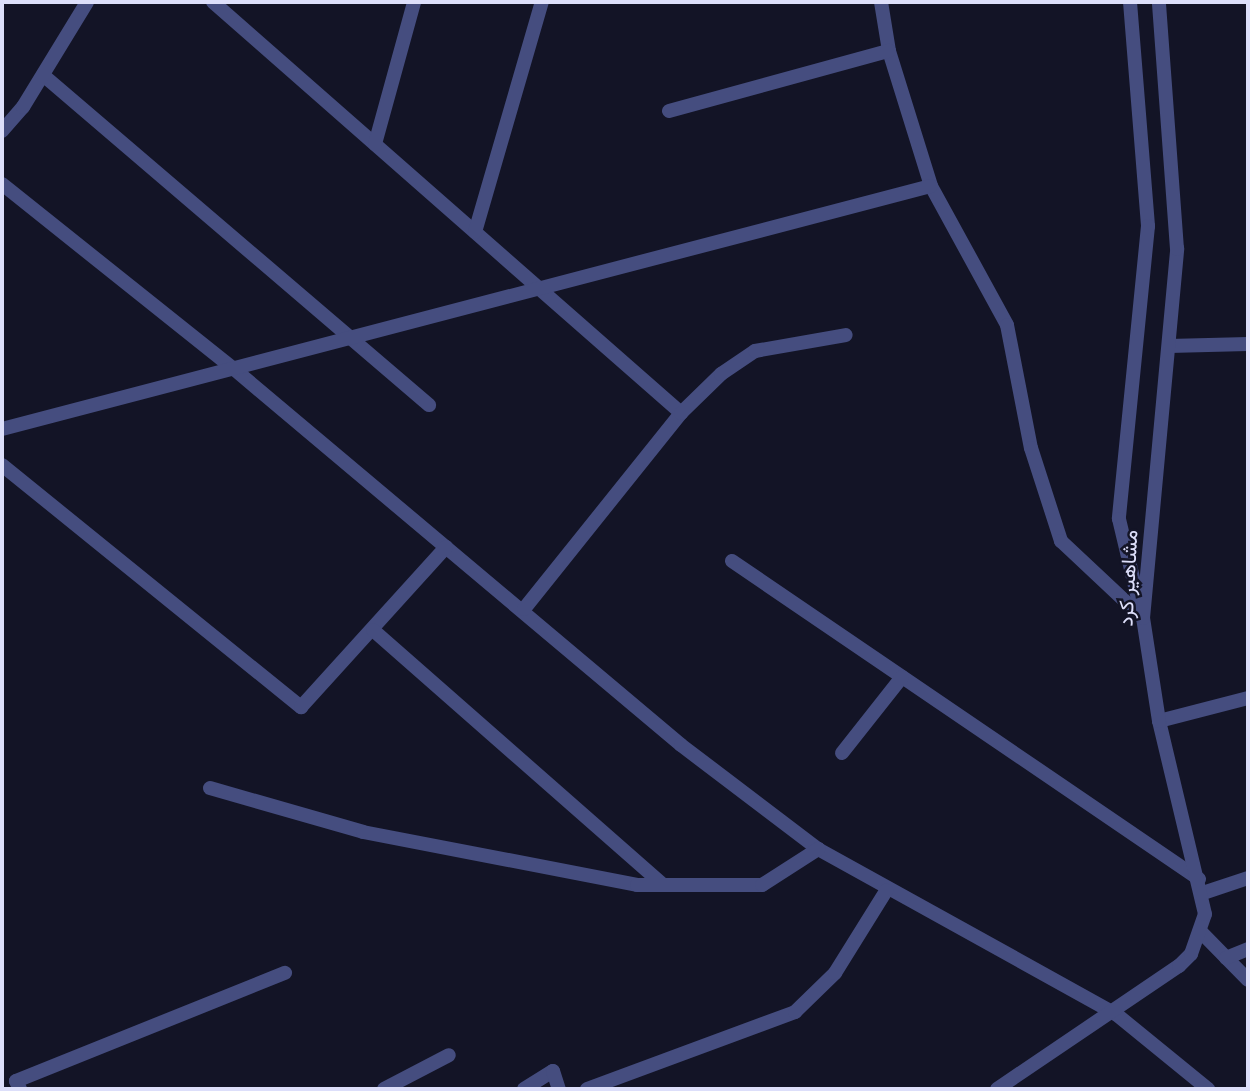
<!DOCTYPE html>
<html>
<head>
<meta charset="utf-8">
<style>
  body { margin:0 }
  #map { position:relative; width:1250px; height:1091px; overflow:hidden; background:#131426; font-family:"Fira Sans",Vazirmatn,sans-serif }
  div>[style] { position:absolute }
  .minor>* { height:14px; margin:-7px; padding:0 7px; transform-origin:7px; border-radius:7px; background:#454d7f }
  .tertiary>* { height:14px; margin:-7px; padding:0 7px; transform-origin:7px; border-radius:7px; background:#454d7f }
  span { translate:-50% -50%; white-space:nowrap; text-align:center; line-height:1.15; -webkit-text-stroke:5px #131426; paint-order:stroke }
  .street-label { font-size:21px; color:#dddffa }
  .frame { position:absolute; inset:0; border:4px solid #dddffa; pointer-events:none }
</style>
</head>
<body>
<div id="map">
  <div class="minor">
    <div style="left:213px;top:2px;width:623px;rotate:41.29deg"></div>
    <div style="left:881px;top:2px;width:50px;rotate:80.7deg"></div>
    <div style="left:889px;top:51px;width:141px;rotate:72.7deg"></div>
    <div style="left:931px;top:186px;width:158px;rotate:61.3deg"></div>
    <div style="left:1007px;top:325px;width:125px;rotate:79deg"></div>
    <div style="left:1031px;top:448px;width:98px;rotate:72.1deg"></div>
    <div style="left:1061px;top:541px;width:112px;rotate:43.2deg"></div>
    <div style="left:43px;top:75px;width:508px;rotate:40.53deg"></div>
    <div style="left:669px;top:111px;width:228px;rotate:-15.3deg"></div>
    <div style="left:2px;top:131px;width:32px;rotate:-49deg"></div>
    <div style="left:23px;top:107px;width:123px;rotate:-58.6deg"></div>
    <div style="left:375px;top:144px;width:147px;rotate:-74.6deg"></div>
    <div style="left:2px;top:184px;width:297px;rotate:38.6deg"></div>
    <div style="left:234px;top:369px;width:584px;rotate:40.07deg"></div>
    <div style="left:681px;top:745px;width:172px;rotate:37.2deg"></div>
    <div style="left:818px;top:849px;width:341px;rotate:29deg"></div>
    <div style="left:1116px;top:1014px;width:119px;rotate:39.2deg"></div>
    <div style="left:475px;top:232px;width:240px;rotate:-73.8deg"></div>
    <div style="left:1169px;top:346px;width:79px;rotate:-1.5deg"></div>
    <div style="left:2px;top:429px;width:960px;rotate:-14.66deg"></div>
    <div style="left:2px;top:465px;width:385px;rotate:39deg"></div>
    <div style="left:301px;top:707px;width:216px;rotate:-47.8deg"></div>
    <div style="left:732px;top:561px;width:565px;rotate:34.25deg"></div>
    <div style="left:524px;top:609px;width:251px;rotate:-51.3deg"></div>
    <div style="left:681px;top:413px;width:56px;rotate:-44.3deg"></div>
    <div style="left:721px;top:374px;width:41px;rotate:-34.1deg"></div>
    <div style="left:755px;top:351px;width:92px;rotate:-10deg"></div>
    <div style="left:373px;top:630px;width:386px;rotate:41.3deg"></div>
    <div style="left:1159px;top:721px;width:92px;rotate:-14.5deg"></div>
    <div style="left:842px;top:753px;width:97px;rotate:-51.7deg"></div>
    <div style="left:210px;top:788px;width:159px;rotate:16deg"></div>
    <div style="left:363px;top:832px;width:279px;rotate:10.9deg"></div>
    <div style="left:637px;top:885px;width:125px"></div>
    <div style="left:762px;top:885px;width:67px;rotate:-32.7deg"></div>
    <div style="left:1203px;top:893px;width:47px;rotate:-18.4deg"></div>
    <div style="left:1201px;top:932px;width:67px;rotate:45.6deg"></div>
    <div style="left:1226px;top:958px;width:24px;rotate:-22deg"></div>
    <div style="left:20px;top:1089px;width:9px;rotate:-117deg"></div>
    <div style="left:16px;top:1081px;width:290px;rotate:-21.9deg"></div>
    <div style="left:384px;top:1089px;width:73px;rotate:-27.6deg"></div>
    <div style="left:524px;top:1089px;width:34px;rotate:-32deg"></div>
    <div style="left:553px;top:1071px;width:19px;rotate:72deg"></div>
    <div style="left:587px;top:1089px;width:222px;rotate:-20.3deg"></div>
    <div style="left:795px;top:1012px;width:56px;rotate:-44.3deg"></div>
    <div style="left:835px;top:973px;width:97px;rotate:-58.1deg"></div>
  </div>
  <div class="tertiary">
    <div style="left:1130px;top:2px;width:225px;rotate:85.4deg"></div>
    <div style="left:1148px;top:226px;width:294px;rotate:95.7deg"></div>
    <div style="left:1119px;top:519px;width:90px;rotate:76.6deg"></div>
    <div style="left:997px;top:1089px;width:220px;rotate:-34.1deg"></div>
    <div style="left:1179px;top:966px;width:17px;rotate:-45deg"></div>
    <div style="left:1191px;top:954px;width:42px;rotate:-70.7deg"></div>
    <div style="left:1205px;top:914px;width:198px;rotate:-103.4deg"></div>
    <div style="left:1159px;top:721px;width:104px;rotate:-98.8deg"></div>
    <div style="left:1143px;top:618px;width:371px;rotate:-84.7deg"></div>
    <div style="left:1177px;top:249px;width:248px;rotate:-94.2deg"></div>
  </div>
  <div class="street-label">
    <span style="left:1128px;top:578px;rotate:-87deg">مشاهیر کرد</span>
  </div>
  <div class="frame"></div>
</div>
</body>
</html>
